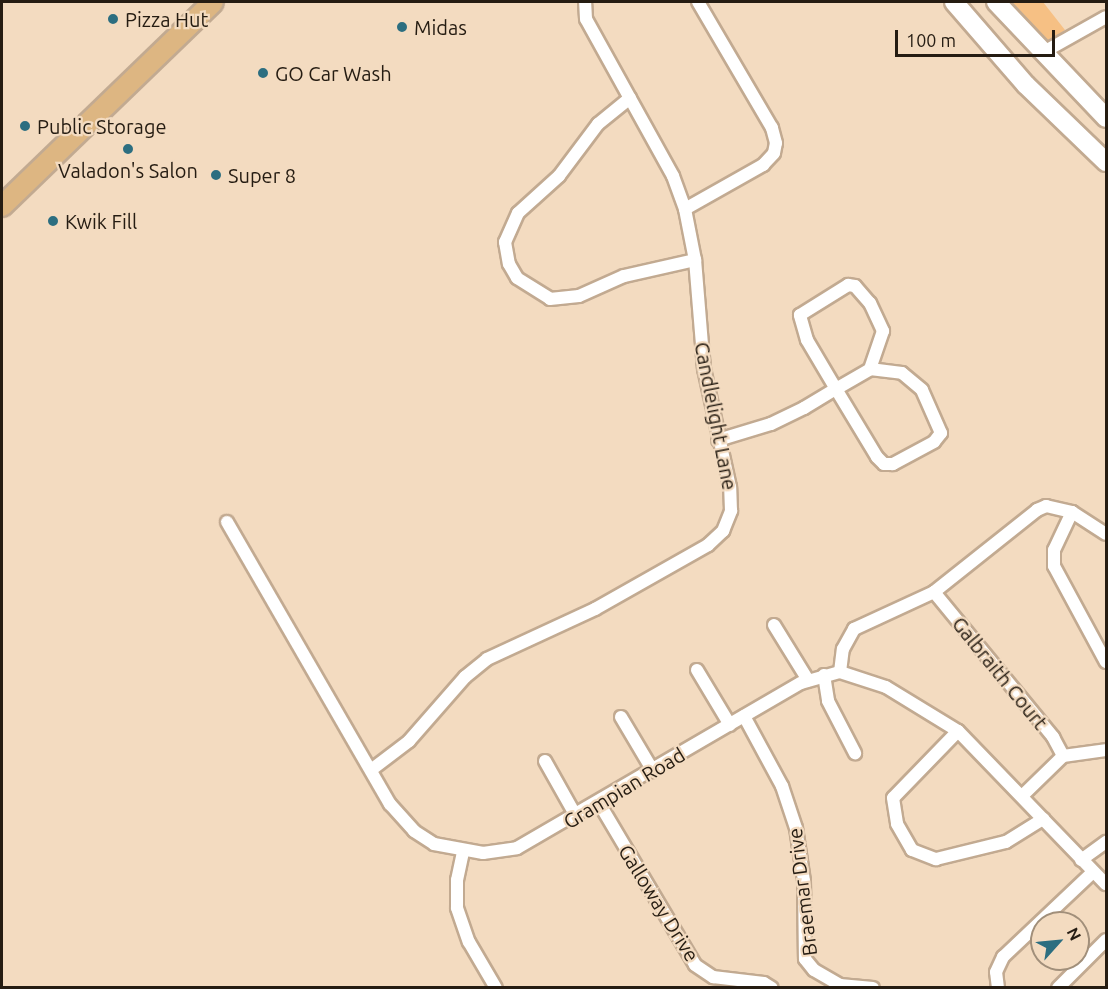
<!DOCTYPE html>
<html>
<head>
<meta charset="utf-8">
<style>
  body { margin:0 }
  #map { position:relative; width:1108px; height:989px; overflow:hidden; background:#f3dbc0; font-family:Ubuntu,sans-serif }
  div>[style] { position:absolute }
  .green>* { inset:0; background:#f6c084 }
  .roads { filter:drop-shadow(2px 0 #c2aa91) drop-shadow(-2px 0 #c2aa91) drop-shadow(0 2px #c2aa91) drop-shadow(0 -2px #c2aa91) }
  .minor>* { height:12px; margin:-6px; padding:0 6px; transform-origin:6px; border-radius:6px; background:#fff }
  .secondary>* { height:18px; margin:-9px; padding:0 9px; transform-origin:9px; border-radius:9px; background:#fff }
  .primary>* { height:20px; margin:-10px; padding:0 10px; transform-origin:10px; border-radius:10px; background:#ddb682 }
  .dots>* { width:16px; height:16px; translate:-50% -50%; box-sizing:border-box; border:3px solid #f3dbc0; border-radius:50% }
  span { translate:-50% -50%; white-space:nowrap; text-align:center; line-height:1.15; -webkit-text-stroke:4.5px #f3dbc0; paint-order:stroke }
  .poi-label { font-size:20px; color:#251c12 }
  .left { translate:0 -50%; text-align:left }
  .street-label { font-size:20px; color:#251c12 }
  .frame { position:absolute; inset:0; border:3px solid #251c12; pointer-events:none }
  .north { position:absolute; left:1030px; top:911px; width:60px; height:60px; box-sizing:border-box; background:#f3dbc0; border:2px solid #a18f7a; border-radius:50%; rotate:63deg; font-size:16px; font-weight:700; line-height:24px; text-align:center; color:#251c12 }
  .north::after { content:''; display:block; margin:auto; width:21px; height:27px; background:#2c6e80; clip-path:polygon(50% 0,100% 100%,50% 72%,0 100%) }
  .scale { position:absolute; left:895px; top:30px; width:160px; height:27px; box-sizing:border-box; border:3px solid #251c12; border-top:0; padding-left:8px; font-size:18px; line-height:21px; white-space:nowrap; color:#251c12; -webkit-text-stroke:4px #f3dbc0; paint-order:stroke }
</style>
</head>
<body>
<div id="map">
  <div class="green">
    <div style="clip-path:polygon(1011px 2px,1043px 2px,1065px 30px,1047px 44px)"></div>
  </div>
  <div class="roads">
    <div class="minor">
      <div style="left:1042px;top:53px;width:73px;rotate:-29.4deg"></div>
      <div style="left:630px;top:98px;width:41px;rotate:140.9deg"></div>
      <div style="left:598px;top:124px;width:65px;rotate:126.9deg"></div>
      <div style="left:559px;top:176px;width:55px;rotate:137.9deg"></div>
      <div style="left:518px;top:213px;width:32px;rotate:114deg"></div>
      <div style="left:505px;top:242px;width:22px;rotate:80deg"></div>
      <div style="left:509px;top:264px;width:16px;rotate:60deg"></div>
      <div style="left:517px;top:278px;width:39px;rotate:32deg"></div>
      <div style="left:550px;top:299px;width:29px;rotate:-6deg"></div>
      <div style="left:579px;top:296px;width:49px;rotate:-24deg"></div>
      <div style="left:624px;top:276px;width:73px;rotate:-12.7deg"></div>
      <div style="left:685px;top:209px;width:90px;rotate:-29.4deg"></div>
      <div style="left:763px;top:165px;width:16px;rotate:-47deg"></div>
      <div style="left:774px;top:153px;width:10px;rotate:-79deg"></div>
      <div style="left:776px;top:143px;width:16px;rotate:-105deg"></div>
      <div style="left:772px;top:128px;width:146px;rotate:-120.4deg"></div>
      <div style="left:718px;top:440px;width:55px;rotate:-16.8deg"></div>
      <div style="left:771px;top:424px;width:37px;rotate:-26deg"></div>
      <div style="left:804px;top:408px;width:37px;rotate:-31deg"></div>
      <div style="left:836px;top:389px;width:39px;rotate:-30deg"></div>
      <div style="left:870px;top:369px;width:32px;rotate:7deg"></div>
      <div style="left:902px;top:373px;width:26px;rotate:40deg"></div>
      <div style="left:922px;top:390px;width:47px;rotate:66.2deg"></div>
      <div style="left:941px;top:433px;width:11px;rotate:128deg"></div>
      <div style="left:934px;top:442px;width:47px;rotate:151.8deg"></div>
      <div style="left:893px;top:464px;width:9px;rotate:180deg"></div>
      <div style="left:884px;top:464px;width:10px;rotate:-135deg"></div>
      <div style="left:877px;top:457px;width:79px;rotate:-121.1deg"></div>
      <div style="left:836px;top:389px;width:57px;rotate:-120.6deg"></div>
      <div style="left:807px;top:340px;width:26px;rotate:-106deg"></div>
      <div style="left:800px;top:315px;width:57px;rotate:-32deg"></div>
      <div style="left:848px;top:285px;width:7px;rotate:8deg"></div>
      <div style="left:855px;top:286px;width:23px;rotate:49deg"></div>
      <div style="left:870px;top:303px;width:31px;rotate:65deg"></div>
      <div style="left:883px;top:331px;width:40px;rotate:108.9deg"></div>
      <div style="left:1072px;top:512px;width:42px;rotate:115.3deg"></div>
      <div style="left:1054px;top:550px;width:16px;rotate:90deg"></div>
      <div style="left:1054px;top:566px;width:109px;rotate:61.6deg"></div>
      <div style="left:227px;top:522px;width:326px;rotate:60deg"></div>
      <div style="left:390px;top:804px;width:36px;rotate:48deg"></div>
      <div style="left:414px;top:831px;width:24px;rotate:33deg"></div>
      <div style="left:434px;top:844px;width:50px;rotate:10.4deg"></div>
      <div style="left:483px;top:853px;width:34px;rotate:-8deg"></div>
      <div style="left:517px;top:848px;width:328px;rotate:-30.2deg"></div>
      <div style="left:801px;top:683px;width:41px;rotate:-15.8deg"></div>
      <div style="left:840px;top:672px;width:48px;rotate:18.1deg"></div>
      <div style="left:886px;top:687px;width:84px;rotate:31.4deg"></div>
      <div style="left:958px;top:731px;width:213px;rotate:46deg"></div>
      <div style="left:934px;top:592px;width:188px;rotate:50.6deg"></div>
      <div style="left:1053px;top:737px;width:21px;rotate:62deg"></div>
      <div style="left:774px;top:625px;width:65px;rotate:58.3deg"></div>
      <div style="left:697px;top:670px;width:64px;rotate:59deg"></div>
      <div style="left:840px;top:672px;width:23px;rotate:-83deg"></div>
      <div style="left:843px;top:649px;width:23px;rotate:-61deg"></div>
      <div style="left:854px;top:629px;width:88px;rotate:-24.8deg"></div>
      <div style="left:934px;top:592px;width:132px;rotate:-38.5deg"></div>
      <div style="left:1037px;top:510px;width:10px;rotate:-24deg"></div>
      <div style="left:1046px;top:506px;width:27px;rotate:13deg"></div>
      <div style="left:1072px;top:512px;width:40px;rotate:32.9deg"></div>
      <div style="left:824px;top:675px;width:26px;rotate:81deg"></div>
      <div style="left:828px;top:701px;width:59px;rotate:62.6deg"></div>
      <div style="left:744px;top:716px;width:80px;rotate:61.5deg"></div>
      <div style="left:782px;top:786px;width:44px;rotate:71.6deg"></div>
      <div style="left:796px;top:828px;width:54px;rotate:81.4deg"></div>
      <div style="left:804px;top:881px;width:78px;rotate:89.3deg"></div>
      <div style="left:805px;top:959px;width:14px;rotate:51deg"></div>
      <div style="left:814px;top:970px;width:30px;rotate:30deg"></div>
      <div style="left:840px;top:985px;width:33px;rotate:5deg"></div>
      <div style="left:621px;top:717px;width:63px;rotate:59.3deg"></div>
      <div style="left:958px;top:731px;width:93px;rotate:134.1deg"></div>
      <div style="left:893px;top:798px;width:26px;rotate:81deg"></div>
      <div style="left:897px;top:824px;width:30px;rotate:60deg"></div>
      <div style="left:912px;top:850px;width:26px;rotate:21deg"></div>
      <div style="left:936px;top:859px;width:72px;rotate:-13.7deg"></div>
      <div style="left:1006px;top:842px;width:44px;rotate:-31.9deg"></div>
      <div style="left:545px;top:761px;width:63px;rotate:60.6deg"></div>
      <div style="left:371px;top:770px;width:48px;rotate:-37.3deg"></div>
      <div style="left:409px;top:741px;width:85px;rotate:-48.8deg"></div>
      <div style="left:465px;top:677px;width:28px;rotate:-39deg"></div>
      <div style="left:487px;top:659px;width:119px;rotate:-24.8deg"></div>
      <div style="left:595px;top:609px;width:130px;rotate:-29.5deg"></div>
      <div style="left:708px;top:545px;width:21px;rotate:-43deg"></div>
      <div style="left:723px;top:531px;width:22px;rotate:-68deg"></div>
      <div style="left:731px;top:511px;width:24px;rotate:-92deg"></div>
      <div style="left:730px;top:487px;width:121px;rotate:-102.4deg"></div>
      <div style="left:704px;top:369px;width:109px;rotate:-94.7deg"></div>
      <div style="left:695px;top:260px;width:52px;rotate:-101.1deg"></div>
      <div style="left:685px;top:209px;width:35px;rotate:-110deg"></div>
      <div style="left:673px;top:176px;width:179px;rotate:-119deg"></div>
      <div style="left:586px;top:19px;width:17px;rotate:-93deg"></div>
      <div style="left:1022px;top:796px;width:57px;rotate:-44.3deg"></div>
      <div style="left:1063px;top:756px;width:43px;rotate:-7.9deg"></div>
      <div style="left:599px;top:803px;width:188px;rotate:59.3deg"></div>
      <div style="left:695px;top:965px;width:22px;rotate:34deg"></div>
      <div style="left:713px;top:977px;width:51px;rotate:6.7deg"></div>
      <div style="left:764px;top:983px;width:9px;rotate:32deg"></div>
      <div style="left:463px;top:852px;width:29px;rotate:102deg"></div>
      <div style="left:457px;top:880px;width:28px;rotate:90deg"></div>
      <div style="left:457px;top:908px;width:36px;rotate:71deg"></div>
      <div style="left:469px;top:942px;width:53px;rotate:59.6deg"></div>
      <div style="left:1081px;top:860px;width:31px;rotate:-36deg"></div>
      <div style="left:998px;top:988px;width:16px;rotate:-97deg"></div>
      <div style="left:996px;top:972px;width:17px;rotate:-65deg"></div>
      <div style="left:1003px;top:957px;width:124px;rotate:-43.4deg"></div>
      <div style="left:1058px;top:988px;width:68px;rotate:-45deg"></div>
    </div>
    <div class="secondary">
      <div style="left:954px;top:2px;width:110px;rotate:49.1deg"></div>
      <div style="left:1026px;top:85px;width:111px;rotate:43.9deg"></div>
      <div style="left:996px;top:2px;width:160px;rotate:46.5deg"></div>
    </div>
    <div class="primary">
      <div style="left:2px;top:206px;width:293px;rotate:-44deg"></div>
    </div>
  </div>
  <div class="dots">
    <div style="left:113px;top:19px;background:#2c6e80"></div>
    <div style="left:402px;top:27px;background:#2c6e80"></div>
    <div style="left:263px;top:73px;background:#2c6e80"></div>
    <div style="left:25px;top:126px;background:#2c6e80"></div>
    <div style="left:128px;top:149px;background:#2c6e80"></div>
    <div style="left:216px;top:175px;background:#2c6e80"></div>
    <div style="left:53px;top:221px;background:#2c6e80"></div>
  </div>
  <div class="poi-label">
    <span class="left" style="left:125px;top:19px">Pizza Hut</span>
    <span class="left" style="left:414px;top:27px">Midas</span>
    <span class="left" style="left:275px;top:73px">GO Car Wash</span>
    <span class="left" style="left:37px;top:126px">Public Storage</span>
    <span style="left:128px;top:170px">Valadon's Salon</span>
    <span class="left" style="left:228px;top:175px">Super 8</span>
    <span class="left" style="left:65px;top:221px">Kwik Fill</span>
  </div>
  <div class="street-label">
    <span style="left:716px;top:416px;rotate:79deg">Candlelight Lane</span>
    <span style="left:1000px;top:673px;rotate:51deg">Galbraith Court</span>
    <span style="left:624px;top:788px;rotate:-31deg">Grampian Road</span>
    <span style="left:802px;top:892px;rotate:-97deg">Braemar Drive</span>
    <span style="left:659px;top:903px;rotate:58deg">Galloway Drive</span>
  </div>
  <div class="frame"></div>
  <div class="north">N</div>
  <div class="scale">100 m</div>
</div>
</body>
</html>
